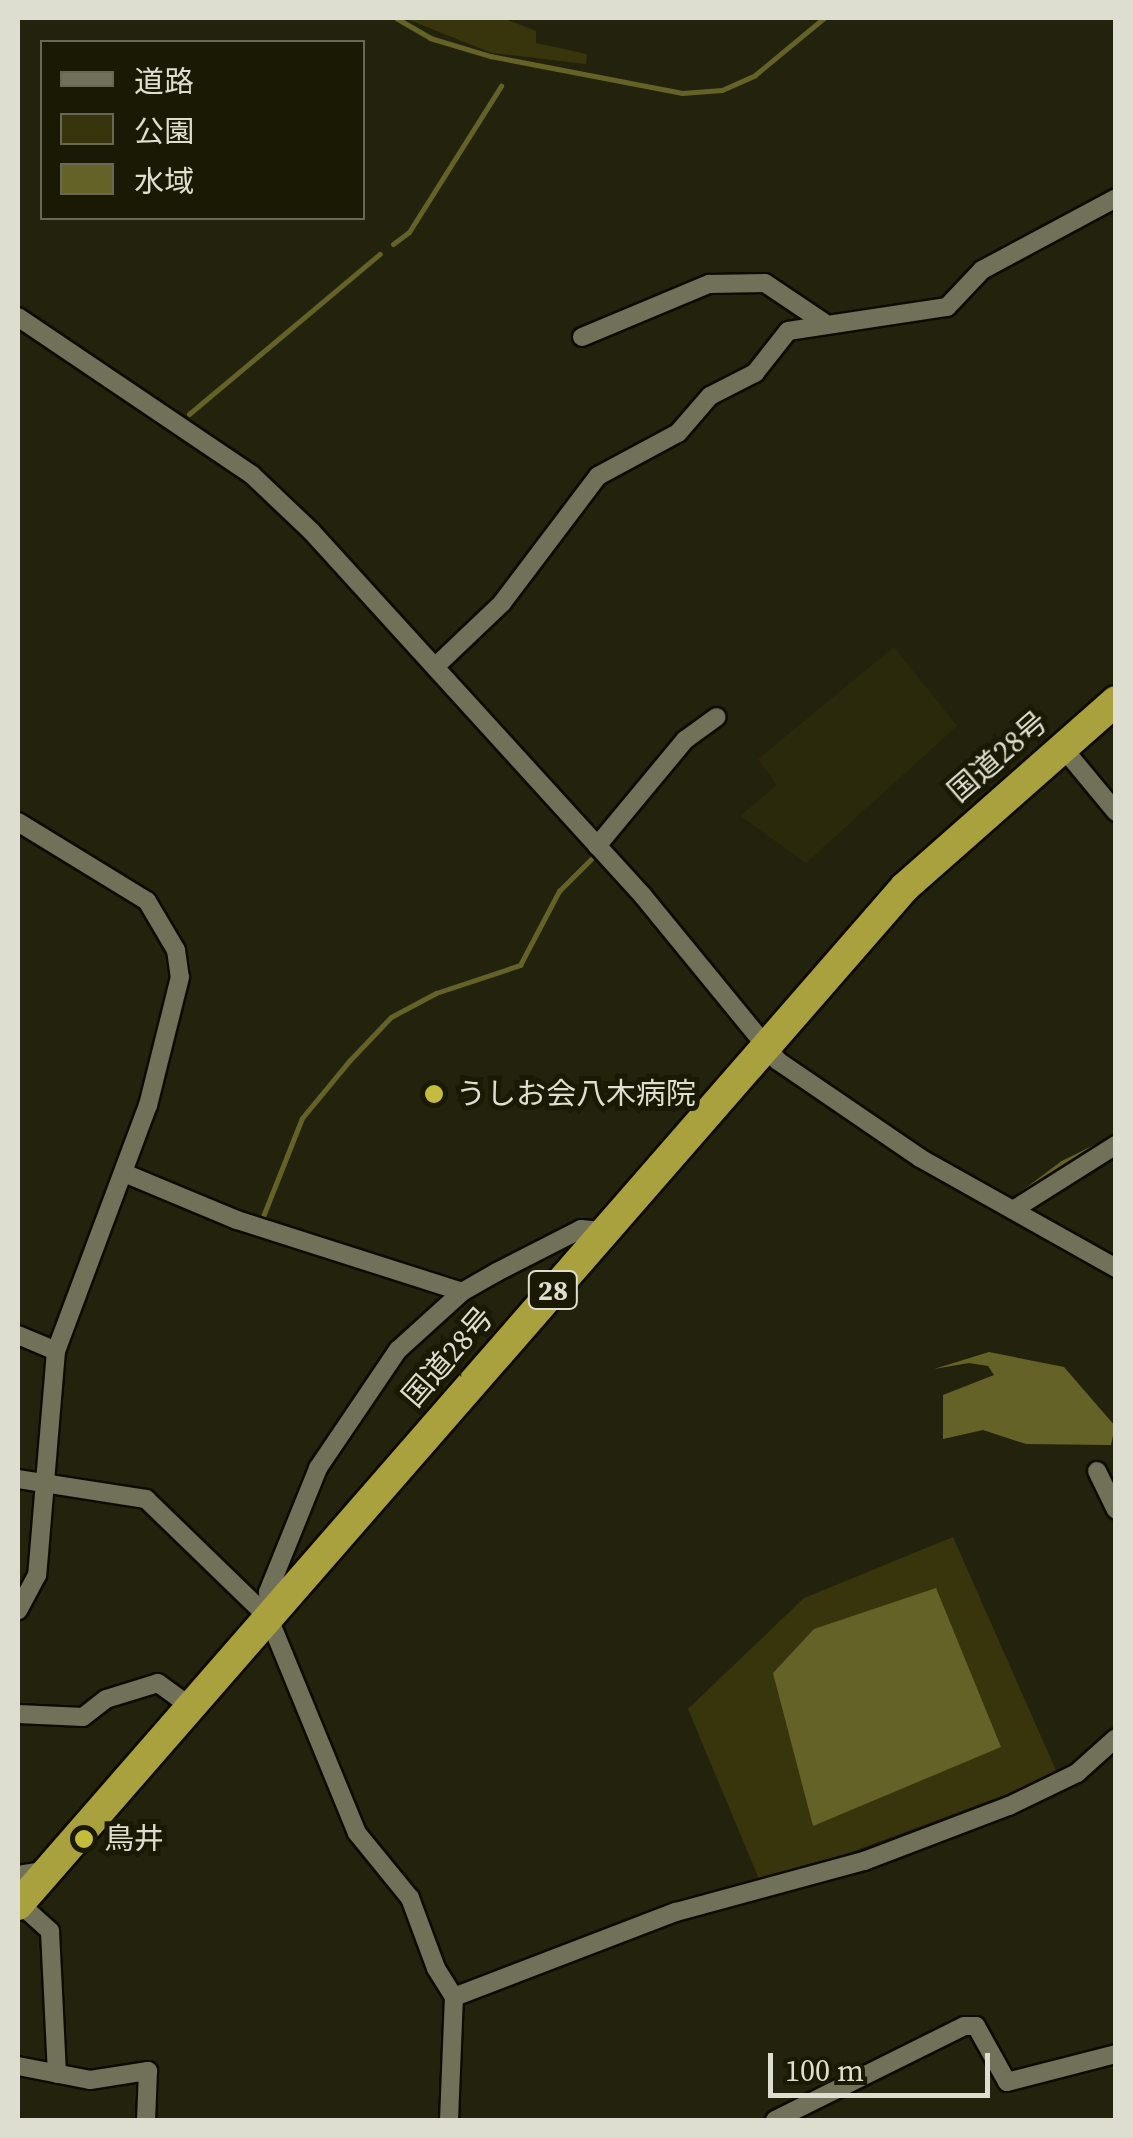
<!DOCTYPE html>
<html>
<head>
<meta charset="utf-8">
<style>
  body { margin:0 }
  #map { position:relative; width:1133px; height:2138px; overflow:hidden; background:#23220d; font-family:"Source Serif 4","Noto Sans JP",serif }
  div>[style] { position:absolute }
  .built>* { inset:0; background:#2b290c }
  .green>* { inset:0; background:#38350c }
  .water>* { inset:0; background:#656227 }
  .stream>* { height:5px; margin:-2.5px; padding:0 2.5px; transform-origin:2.5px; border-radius:2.5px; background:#656227 }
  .roads { filter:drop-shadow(2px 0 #0d0b00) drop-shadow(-2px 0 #0d0b00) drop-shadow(0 2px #0d0b00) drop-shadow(0 -2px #0d0b00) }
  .street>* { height:18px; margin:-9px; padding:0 9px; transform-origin:9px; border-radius:9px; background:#717058 }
  .highway>* { height:30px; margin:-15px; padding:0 15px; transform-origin:15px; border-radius:15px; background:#a8a13e }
  .dots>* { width:28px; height:28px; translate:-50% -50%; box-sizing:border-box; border:5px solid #1a1904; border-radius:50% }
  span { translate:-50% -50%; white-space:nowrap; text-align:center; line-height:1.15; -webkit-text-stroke:10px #1a1904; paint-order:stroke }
  .shield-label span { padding:2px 8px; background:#1a1904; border:2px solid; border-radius:8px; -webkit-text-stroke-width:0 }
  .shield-label { font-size:28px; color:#deded0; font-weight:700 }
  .street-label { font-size:30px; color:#deded0 }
  .poi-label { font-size:30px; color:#deded0 }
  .left { translate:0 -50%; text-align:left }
  .frame { position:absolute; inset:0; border:20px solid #deded0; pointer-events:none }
  .legend { position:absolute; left:40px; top:40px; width:325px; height:180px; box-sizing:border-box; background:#1a1904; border:2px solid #686856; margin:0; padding:12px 18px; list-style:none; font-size:30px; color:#deded0 }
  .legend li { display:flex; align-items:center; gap:20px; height:50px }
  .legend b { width:50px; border:2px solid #686856 }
  .scale { position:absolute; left:768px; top:2053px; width:222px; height:45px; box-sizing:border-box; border:5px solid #deded0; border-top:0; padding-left:12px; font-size:30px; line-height:35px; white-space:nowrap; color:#deded0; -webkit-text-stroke:8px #1a1904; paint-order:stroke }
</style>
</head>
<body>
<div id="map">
  <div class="built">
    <div style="clip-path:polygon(894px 647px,957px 726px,806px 863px,740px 816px,777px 785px,758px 759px)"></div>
  </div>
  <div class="green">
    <div style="clip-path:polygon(404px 18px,503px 18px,536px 31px,536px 43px,587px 54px,586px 64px,492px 53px)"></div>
    <div style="clip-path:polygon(953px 1537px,1058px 1775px,811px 1867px,759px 1879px,688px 1709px,804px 1598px)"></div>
  </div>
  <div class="water">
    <div style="clip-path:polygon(989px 1352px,1064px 1367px,1115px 1426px,1111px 1445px,1026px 1444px,983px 1430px,943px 1439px,943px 1395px,994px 1375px,988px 1366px,969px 1363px,934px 1369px)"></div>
    <div style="clip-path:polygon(936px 1588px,1001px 1747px,813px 1826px,773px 1673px,814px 1629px)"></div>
  </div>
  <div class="stream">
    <div style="left:396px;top:18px;width:39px;rotate:30deg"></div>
    <div style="left:430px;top:38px;width:63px;rotate:16.7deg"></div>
    <div style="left:490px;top:56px;width:196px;rotate:10.9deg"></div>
    <div style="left:682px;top:93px;width:40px;rotate:-4.3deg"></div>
    <div style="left:722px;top:90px;width:36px;rotate:-24deg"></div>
    <div style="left:755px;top:75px;width:89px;rotate:-39.6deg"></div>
    <div style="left:393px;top:244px;width:20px;rotate:-37deg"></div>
    <div style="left:409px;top:232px;width:173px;rotate:-57.8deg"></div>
    <div style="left:189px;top:414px;width:249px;rotate:-40deg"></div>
    <div style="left:1018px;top:1196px;width:55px;rotate:-36.9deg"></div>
    <div style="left:1062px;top:1163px;width:60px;rotate:-26.6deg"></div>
    <div style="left:260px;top:1224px;width:114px;rotate:-68.4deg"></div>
    <div style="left:302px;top:1118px;width:75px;rotate:-50.4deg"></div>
    <div style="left:350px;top:1060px;width:59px;rotate:-46.4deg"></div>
    <div style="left:391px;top:1017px;width:51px;rotate:-28.1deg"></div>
    <div style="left:436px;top:993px;width:89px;rotate:-18.4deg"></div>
    <div style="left:520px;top:965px;width:84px;rotate:-62.2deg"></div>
    <div style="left:559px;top:891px;width:45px;rotate:-45deg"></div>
  </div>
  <div class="roads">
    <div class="street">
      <div style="left:18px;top:317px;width:282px;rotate:34deg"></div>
      <div style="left:252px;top:475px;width:81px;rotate:43.5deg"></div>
      <div style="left:311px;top:531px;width:493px;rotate:47.7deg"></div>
      <div style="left:643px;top:896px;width:213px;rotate:50.7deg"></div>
      <div style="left:778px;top:1061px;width:172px;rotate:34.3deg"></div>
      <div style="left:920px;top:1158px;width:225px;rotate:29.3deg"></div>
      <div style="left:582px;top:337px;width:138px;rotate:-22.7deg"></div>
      <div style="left:709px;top:284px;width:56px;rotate:-1deg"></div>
      <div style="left:765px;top:283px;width:70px;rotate:33.9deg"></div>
      <div style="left:437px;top:665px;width:90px;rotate:-43.6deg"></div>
      <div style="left:502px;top:603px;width:159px;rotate:-52.9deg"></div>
      <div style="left:598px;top:476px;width:91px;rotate:-28.3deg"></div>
      <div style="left:678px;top:433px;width:49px;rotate:-49.1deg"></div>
      <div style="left:710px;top:396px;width:51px;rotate:-27.1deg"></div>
      <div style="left:755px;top:373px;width:53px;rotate:-51.8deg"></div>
      <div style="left:788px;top:331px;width:161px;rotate:-8.6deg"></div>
      <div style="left:947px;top:307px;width:51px;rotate:-46.6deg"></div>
      <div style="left:982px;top:270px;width:152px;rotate:-28.2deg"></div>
      <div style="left:1063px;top:748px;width:83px;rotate:50.4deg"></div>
      <div style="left:18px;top:822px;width:151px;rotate:31.5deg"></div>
      <div style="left:147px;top:901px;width:57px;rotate:59.4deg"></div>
      <div style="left:176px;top:950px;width:27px;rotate:82deg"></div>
      <div style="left:180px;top:977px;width:132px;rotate:104deg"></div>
      <div style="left:148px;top:1105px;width:263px;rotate:110.5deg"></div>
      <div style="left:56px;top:1351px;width:225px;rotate:94.8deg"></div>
      <div style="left:37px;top:1575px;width:40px;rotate:118deg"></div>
      <div style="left:597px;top:846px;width:138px;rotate:-50.3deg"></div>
      <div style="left:685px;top:740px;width:39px;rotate:-36deg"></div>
      <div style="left:124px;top:1173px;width:122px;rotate:22.6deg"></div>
      <div style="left:237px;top:1220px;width:236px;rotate:17.7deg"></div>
      <div style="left:1013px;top:1210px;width:122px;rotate:-32.3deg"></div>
      <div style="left:18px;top:1335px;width:41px;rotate:22.8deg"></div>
      <div style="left:1097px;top:1471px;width:43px;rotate:64deg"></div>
      <div style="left:18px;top:1479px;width:130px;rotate:8.9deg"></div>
      <div style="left:146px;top:1499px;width:171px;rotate:44.1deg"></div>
      <div style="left:18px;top:1714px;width:65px;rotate:2.6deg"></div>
      <div style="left:83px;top:1717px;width:29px;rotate:-38deg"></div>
      <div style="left:106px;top:1699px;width:54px;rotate:-17.1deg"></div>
      <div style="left:158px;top:1683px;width:39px;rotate:36deg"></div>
      <div style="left:18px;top:1875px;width:26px;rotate:-9deg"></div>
      <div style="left:19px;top:1903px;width:42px;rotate:42.1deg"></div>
      <div style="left:50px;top:1931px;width:143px;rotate:87.2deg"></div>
      <div style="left:454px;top:1997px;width:238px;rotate:-21deg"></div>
      <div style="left:676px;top:1912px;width:195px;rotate:-15.2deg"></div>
      <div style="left:864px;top:1861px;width:155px;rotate:-20.8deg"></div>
      <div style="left:1009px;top:1806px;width:76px;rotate:-25.9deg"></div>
      <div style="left:1077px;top:1773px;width:52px;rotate:-41.9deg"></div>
      <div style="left:18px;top:2066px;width:73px;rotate:11deg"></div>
      <div style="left:90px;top:2080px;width:59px;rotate:-8.8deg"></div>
      <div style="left:148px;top:2071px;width:49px;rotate:92.3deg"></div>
      <div style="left:449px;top:2120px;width:123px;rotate:-87.7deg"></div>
      <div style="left:454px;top:1997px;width:34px;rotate:-122deg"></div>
      <div style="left:436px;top:1968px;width:75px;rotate:-110.4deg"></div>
      <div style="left:410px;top:1898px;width:84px;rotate:-129.2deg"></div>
      <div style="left:357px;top:1833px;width:232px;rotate:-112.3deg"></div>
      <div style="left:269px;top:1618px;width:26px;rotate:-92deg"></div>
      <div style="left:268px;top:1592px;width:134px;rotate:-68deg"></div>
      <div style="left:318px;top:1468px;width:143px;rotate:-55.9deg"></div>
      <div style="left:398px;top:1350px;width:86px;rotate:-42.2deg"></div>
      <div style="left:462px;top:1292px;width:40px;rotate:-29.7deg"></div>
      <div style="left:497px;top:1272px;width:94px;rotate:-27.1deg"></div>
      <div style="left:581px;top:1229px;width:24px;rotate:5deg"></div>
      <div style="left:775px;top:2120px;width:211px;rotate:-26.4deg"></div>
      <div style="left:964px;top:2026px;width:12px"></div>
      <div style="left:976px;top:2026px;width:64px;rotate:61deg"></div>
      <div style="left:1007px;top:2082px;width:113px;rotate:-14.4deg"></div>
    </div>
    <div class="highway">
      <div style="left:18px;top:1905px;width:1350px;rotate:-48.93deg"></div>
      <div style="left:905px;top:887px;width:281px;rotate:-41.4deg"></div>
    </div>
  </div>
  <div class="dots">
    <div style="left:434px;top:1094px;background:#c5bc3d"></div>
    <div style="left:84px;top:1839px;background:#c5bc3d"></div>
  </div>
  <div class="shield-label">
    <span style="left:553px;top:1290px">28</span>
  </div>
  <div class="street-label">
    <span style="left:998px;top:757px;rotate:-41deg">国道28号</span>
    <span style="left:448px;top:1357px;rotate:-49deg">国道28号</span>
  </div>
  <div class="poi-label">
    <span class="left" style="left:456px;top:1094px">うしお会八木病院</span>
    <span class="left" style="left:104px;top:1839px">鳥井</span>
  </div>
  <div class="frame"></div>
  <ul class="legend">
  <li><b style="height:12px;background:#717058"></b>道路</li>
  <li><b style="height:28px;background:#38350c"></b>公園</li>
  <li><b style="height:28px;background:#656227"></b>水域</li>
  </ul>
  <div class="scale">100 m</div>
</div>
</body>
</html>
